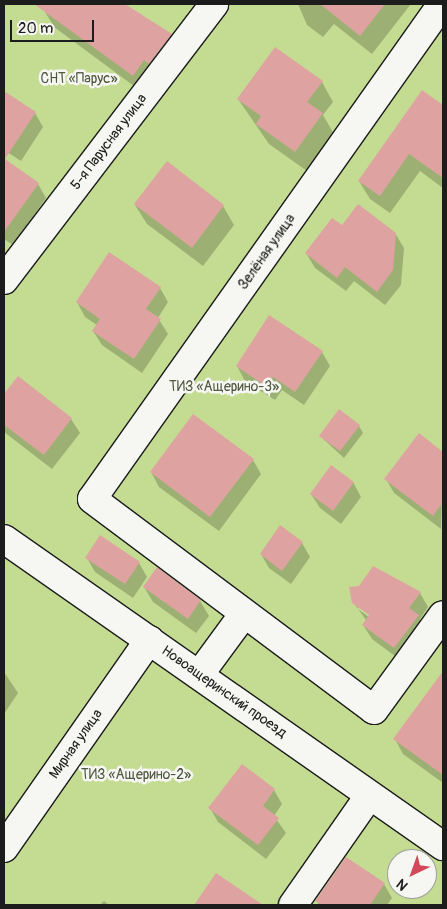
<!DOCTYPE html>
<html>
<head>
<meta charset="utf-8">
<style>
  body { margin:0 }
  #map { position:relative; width:447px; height:909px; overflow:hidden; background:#efddd9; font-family:Pangolin,sans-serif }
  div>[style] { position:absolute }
  .green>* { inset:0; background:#c3dc92 }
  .shadow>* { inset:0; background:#0003 }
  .building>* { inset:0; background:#dea3a0 }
  .roads { filter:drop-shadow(1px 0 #1c1c1c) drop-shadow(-1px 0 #1c1c1c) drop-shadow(0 1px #1c1c1c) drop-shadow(0 -1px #1c1c1c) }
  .minor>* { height:28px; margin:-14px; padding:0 14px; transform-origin:14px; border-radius:14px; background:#f6f6f2 }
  span { translate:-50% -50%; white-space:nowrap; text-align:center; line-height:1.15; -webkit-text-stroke:5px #f6f6f2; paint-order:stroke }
  .park-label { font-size:14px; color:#4e563f }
  .street-label { font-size:14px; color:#1c1c1c }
  .frame { position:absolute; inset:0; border:5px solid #1c1c1c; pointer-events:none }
  .north { position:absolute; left:387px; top:849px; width:50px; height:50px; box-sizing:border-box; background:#f6f6f2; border:1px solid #9f9f9c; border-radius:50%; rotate:222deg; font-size:14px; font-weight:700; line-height:20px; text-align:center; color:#1c1c1c }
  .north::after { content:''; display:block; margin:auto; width:18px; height:22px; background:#d1495b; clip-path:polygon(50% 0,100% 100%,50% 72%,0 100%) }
  .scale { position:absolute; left:10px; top:20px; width:84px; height:22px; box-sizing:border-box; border:2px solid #1c1c1c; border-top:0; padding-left:6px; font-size:15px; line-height:18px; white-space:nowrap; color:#1c1c1c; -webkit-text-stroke:4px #f6f6f2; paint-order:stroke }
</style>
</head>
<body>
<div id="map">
  <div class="green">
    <div style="clip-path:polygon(evenodd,4px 4px,443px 4px,443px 905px,4px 905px,4px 4px,397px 859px,427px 859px,427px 889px,397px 889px,397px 859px)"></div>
  </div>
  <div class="shadow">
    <div style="clip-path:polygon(49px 4px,121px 4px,171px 34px,181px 51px,142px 92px,54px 27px,44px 10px)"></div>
    <div style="clip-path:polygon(298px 4px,411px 4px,372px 54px,334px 24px,323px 37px,307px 25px)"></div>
    <div style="clip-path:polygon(322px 82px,333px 102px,323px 115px,334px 134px,307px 171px,269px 144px,238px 99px)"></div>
    <div style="clip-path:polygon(422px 92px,443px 107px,443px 188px,420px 171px,390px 213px,370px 199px,359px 181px)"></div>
    <div style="clip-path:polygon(7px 95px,35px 113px,43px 127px,21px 161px,4px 150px)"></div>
    <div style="clip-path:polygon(4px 160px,38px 184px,46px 198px,13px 245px,4px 239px)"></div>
    <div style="clip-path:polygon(135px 205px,223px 206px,234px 225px,203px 266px,147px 224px)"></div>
    <div style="clip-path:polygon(342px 227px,395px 233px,404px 248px,401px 285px,385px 305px,354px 281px,346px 291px,315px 268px,306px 253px)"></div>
    <div style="clip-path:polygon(160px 288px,168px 302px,158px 318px,168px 334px,142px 373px,102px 345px,93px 331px,97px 325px,85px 317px,77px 302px)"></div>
    <div style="clip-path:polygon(322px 352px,330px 366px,304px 405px,282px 390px,275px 400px,245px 381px,237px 366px)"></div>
    <div style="clip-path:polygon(18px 378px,71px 419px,80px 433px,52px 469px,4px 432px,4px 396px)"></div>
    <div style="clip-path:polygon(359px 426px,363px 433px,344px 458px,320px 436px)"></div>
    <div style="clip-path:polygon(419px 435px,443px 454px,441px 529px,394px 493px,386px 479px)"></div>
    <div style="clip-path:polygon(253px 460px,261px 474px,219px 531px,159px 487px,151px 472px)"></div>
    <div style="clip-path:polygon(353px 482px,361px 497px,341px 524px,320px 508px,311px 494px)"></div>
    <div style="clip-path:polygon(302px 543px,310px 557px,291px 584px,269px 568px,261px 554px)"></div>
    <div style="clip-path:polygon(87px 558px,139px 563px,147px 577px,133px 598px,95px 572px)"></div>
    <div style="clip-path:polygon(157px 569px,200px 601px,209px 616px,196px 633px,153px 602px,144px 587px)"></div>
    <div style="clip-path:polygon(evenodd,420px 593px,428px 607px,420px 619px,426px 630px,403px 662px,372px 639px,363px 625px,366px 620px,353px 602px,420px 593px,358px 605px,374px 618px,373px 620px,358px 609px,358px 605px)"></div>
    <div style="clip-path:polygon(4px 672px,18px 693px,4px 714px)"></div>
    <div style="clip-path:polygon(443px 673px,443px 783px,403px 754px,395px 739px)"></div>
    <div style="clip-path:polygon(274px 790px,282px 804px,274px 816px,286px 833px,266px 859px,218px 822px,210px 808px)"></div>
    <div style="clip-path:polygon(217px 875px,244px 894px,251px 905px,195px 905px)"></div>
    <div style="clip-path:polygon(384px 884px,392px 898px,387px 905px,319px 905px,317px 901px)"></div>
    <div style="clip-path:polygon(104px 901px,109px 905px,100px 905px)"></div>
  </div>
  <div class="building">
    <div style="clip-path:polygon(34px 4px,125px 4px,172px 34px,149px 64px,144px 60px,133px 76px)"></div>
    <div style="clip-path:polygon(320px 4px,385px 4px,360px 36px)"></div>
    <div style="clip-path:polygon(275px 47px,323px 81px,307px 102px,323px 113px,295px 152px,256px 124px,261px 116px,237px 99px)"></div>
    <div style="clip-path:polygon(422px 90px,443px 105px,443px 178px,409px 154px,380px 196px,358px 181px)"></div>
    <div style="clip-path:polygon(4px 91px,36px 112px,5px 159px,39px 183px,4px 232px)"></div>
    <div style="clip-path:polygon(167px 161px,224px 205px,192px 248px,134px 204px)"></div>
    <div style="clip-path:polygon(358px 204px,396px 233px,393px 270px,377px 292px,345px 267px,337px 278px,305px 253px,332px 218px,342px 225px)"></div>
    <div style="clip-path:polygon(109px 252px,161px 287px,146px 309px,161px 319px,134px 359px,92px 331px,100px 319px,76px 302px)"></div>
    <div style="clip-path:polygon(269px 315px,323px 351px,295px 392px,273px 377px,267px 387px,236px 366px)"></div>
    <div style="clip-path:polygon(18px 376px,72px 418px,44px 455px,4px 425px,4px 394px)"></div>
    <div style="clip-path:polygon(339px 409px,360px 425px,340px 451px,319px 436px)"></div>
    <div style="clip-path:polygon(193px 414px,254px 459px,210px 517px,150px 472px)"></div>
    <div style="clip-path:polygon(419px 433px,443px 452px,443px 502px,433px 516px,384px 479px)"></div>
    <div style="clip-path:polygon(331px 465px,354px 482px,333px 511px,310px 494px)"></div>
    <div style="clip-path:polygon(280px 525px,303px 542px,282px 571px,260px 554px)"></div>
    <div style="clip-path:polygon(100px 535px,140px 562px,125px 584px,85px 558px)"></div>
    <div style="clip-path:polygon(373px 566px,421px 592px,409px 608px,419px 615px,394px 648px,362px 625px,369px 615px,352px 603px,349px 587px,359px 586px)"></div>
    <div style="clip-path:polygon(157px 567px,201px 600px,188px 619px,143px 587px)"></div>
    <div style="clip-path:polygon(443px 671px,443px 775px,393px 739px)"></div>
    <div style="clip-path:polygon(242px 764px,275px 789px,263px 806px,279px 818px,258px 845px,208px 808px)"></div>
    <div style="clip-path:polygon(346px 857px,385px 883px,370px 905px,322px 905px,315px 901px)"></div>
    <div style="clip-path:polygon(216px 873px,263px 905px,194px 905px)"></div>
  </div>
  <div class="roads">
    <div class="minor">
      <div style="left:442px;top:4px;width:606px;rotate:125.26deg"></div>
      <div style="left:92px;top:499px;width:352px;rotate:36.8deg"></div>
      <div style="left:374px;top:710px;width:117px;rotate:-54deg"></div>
      <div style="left:4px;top:280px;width:347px;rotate:-52.7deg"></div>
      <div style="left:4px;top:539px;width:536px;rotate:34.97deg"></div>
      <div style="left:199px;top:675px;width:74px;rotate:-53.7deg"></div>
      <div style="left:4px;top:848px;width:254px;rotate:-55.1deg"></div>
      <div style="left:293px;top:905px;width:133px;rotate:-55.1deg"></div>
    </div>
  </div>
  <div class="park-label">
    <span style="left:79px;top:79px">СНТ «Парус»</span>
    <span style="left:224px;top:387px">ТИЗ «Ащерино-3»</span>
    <span style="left:136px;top:775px">ТИЗ «Ащерино-2»</span>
  </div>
  <div class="street-label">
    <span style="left:109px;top:142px;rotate:-53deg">5-я Парусная улица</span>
    <span style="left:267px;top:252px;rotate:-55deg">Зелёная улица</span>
    <span style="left:224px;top:692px;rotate:35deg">Новоащеринский проезд</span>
    <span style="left:76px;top:744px;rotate:-55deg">Мирная улица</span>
  </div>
  <div class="frame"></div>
  <div class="north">N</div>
  <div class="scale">20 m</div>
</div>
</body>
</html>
